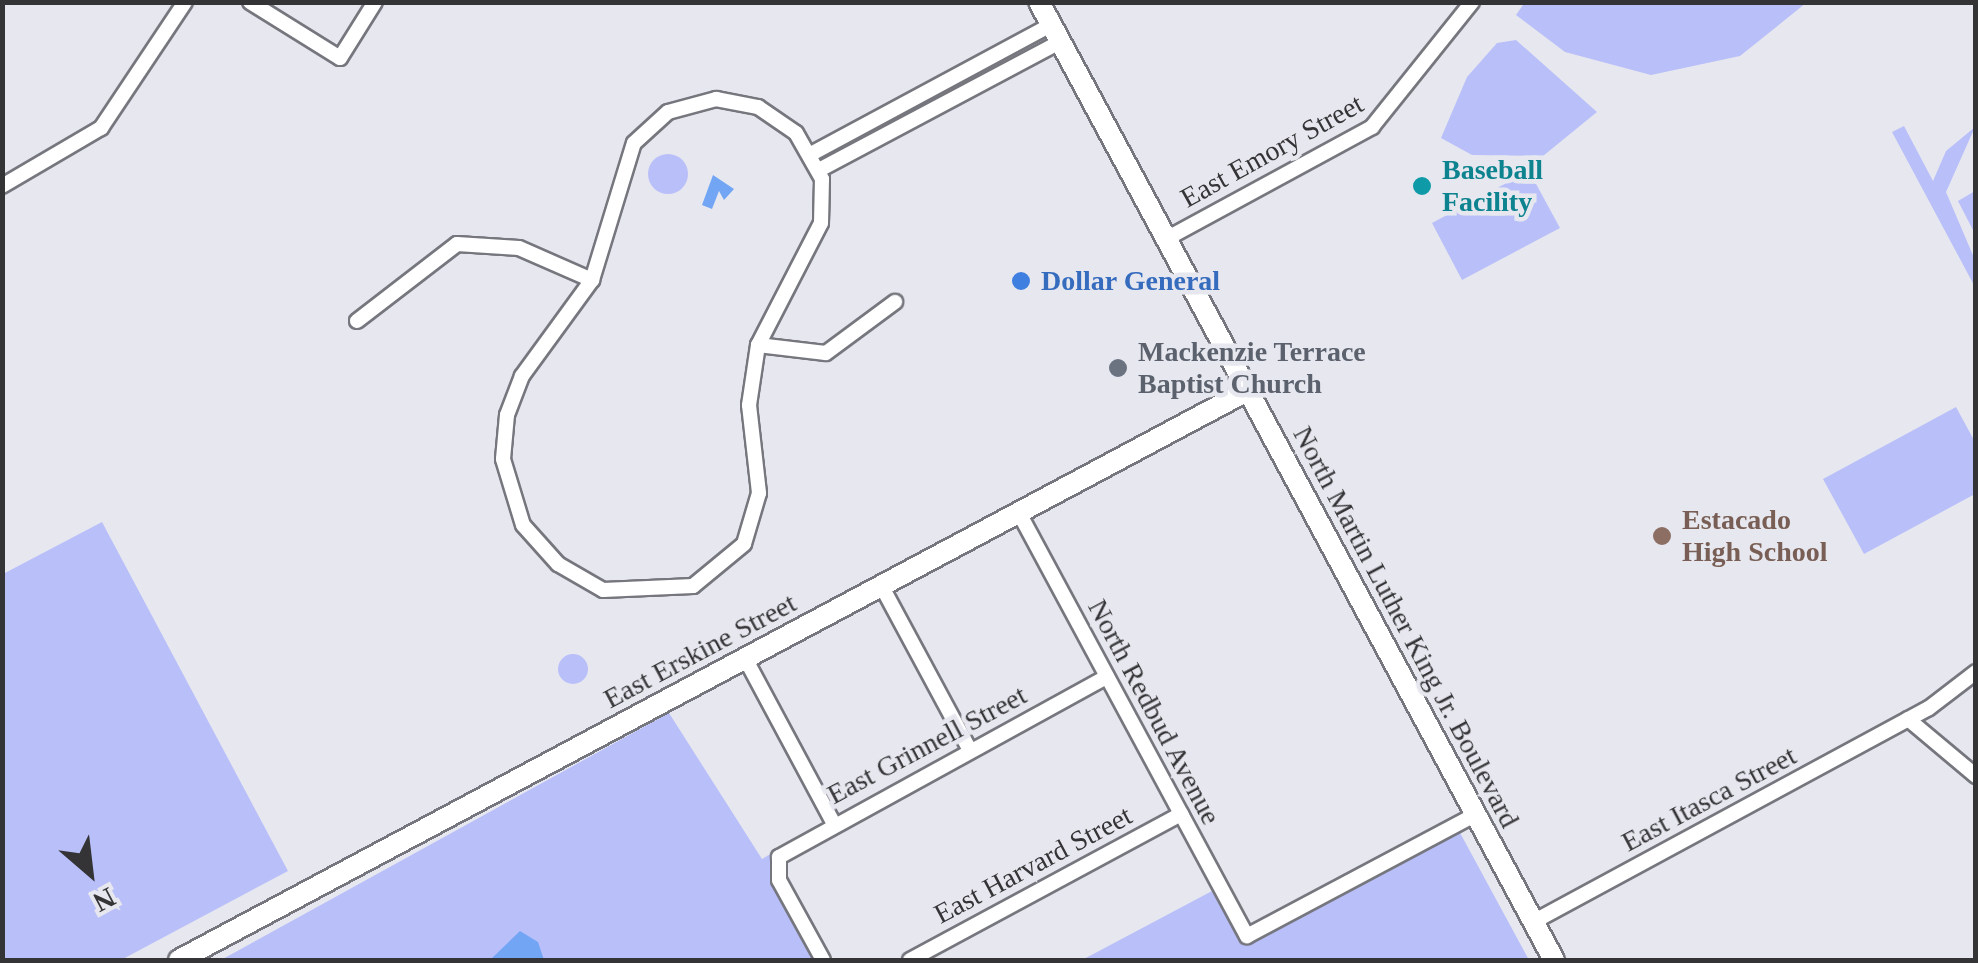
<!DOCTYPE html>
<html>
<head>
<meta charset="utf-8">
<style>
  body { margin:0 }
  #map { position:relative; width:1978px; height:963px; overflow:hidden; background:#e7e8ef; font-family:Georgia,serif }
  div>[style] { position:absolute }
  .green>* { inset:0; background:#b9bff9 }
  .round { border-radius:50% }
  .water>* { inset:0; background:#72a6f5 }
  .roads { filter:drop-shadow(2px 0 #76777e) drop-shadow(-2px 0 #76777e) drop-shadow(0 2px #76777e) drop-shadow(0 -2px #76777e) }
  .street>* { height:14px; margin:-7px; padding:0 7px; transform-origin:7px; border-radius:7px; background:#fff }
  .secondary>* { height:20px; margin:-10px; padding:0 10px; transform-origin:10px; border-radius:10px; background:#fff }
  .dots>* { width:28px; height:28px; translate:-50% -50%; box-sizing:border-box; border:5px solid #e7e8ef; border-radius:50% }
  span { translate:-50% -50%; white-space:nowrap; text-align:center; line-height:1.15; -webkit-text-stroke:9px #e7e8ef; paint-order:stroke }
  .street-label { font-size:28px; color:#343437 }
  .culture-label { font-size:28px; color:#0d838f; font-weight:700 }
  .left { translate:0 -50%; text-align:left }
  .shop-label { font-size:28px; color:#366cbe; font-weight:700 }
  .worship-label { font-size:28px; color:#5b616d; font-weight:700 }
  .education-label { font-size:28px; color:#785e54; font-weight:700 }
  .frame { position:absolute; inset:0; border:5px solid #343437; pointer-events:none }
  .north { position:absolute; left:40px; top:823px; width:100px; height:100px; -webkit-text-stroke:8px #e7e8ef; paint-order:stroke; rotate:152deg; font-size:28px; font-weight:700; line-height:40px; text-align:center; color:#343437 }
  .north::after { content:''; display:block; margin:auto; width:35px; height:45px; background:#343437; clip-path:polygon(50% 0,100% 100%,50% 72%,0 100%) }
</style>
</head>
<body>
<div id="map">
  <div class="green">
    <div style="clip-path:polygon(1525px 2px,1806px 2px,1806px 3px,1740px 56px,1651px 75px,1565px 52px,1516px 15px)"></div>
    <div style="clip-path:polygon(1516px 40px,1597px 112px,1543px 156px,1472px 155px,1441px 138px,1467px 77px,1497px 43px)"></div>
    <div style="clip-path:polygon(1904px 126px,1933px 181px,1946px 151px,1975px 127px,1946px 192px,1975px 260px,1975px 287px,1892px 132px)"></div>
    <div class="round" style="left:648px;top:154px;width:40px;height:40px"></div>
    <div style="clip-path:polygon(1529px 171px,1560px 228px,1462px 280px,1432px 223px)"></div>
    <div style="clip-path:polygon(1975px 191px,1975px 234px,1958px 201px)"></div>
    <div style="clip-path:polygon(1956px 407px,1975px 442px,1975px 494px,1864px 554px,1823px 479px)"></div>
    <div style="clip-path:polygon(102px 522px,288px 871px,121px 960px,3px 960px,3px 574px)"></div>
    <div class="round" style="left:558px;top:654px;width:30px;height:30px"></div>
    <div style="clip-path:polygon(669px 713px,762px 859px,772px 853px,830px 960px,221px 960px)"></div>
    <div style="clip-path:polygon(1452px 818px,1529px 960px,1082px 960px,1212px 891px,1250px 925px)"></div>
  </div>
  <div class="water">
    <div style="clip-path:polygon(713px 175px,734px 189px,724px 200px,719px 191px,712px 209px,702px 205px)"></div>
    <div style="clip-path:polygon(520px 931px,538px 942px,544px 960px,490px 960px)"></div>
  </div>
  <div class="roads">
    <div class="street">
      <div style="left:250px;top:2px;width:106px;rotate:31.9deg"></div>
      <div style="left:340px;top:58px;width:66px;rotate:-58deg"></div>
      <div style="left:716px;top:99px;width:43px;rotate:10.8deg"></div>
      <div style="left:758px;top:107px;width:46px;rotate:34.4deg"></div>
      <div style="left:796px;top:133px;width:53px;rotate:60.5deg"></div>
      <div style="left:822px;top:179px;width:44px;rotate:91.3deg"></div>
      <div style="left:821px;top:223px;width:137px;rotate:117.3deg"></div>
      <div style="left:758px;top:345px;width:61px;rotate:98.5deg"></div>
      <div style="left:749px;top:405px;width:89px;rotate:83.5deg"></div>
      <div style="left:759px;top:493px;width:53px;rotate:106.4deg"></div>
      <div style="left:744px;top:544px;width:66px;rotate:140.5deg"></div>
      <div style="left:693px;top:586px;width:90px;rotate:177.5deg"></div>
      <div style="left:603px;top:590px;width:52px;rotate:-150deg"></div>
      <div style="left:558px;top:564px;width:52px;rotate:-131.9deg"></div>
      <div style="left:523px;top:525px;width:69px;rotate:-106.9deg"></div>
      <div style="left:503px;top:459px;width:44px;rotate:-84.8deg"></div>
      <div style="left:507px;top:415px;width:42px;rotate:-69deg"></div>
      <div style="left:522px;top:376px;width:119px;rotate:-53.9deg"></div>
      <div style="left:592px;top:280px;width:143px;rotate:-73deg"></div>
      <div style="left:634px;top:143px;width:46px;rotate:-42.4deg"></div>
      <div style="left:668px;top:112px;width:50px;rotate:-15.2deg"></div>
      <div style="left:811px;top:154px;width:272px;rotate:-28.3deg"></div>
      <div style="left:819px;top:170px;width:273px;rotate:-28deg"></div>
      <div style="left:2px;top:186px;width:115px;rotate:-30.4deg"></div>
      <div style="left:101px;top:128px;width:151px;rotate:-56.3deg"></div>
      <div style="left:1164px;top:240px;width:237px;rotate:-28.5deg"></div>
      <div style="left:1372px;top:127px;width:160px;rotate:-51.3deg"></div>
      <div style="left:357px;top:321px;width:126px;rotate:-37.6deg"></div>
      <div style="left:457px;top:244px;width:62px;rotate:3.7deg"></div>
      <div style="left:519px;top:248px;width:80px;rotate:23.7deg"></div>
      <div style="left:758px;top:345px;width:68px;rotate:6.7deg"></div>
      <div style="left:826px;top:353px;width:86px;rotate:-36.5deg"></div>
      <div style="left:1018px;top:511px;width:483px;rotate:61.7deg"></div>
      <div style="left:1247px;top:936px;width:258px;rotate:-28deg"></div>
      <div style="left:881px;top:585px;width:187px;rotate:61.7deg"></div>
      <div style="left:745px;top:658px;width:188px;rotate:61.8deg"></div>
      <div style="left:1908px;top:719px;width:89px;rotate:40deg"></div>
      <div style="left:1533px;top:922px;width:450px;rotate:-28.4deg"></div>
      <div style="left:1929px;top:708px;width:59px;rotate:-37.5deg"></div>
      <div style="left:823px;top:960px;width:91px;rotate:-118.8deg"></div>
      <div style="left:779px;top:880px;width:23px;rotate:-90deg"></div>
      <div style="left:779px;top:857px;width:374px;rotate:-28.8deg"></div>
      <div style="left:910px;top:960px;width:308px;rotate:-28.3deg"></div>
    </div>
    <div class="secondary">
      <div style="left:1039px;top:2px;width:1088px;rotate:61.74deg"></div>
      <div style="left:179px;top:960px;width:1210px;rotate:-28.05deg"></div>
    </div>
  </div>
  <div class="dots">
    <div style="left:1422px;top:186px;background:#0f9aa8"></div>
    <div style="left:1021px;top:281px;background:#3f7fe0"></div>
    <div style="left:1118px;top:368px;background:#6b7280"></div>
    <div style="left:1662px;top:536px;background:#8d6e63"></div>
  </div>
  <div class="street-label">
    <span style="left:1272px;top:151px;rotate:-29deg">East Emory Street</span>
    <span style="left:1406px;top:627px;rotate:62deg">North Martin Luther King Jr. Boulevard</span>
    <span style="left:700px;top:651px;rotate:-28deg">East Erskine Street</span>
    <span style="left:1154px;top:712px;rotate:62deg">North Redbud Avenue</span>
    <span style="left:927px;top:745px;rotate:-28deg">East Grinnell Street</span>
    <span style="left:1709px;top:799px;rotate:-28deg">East Itasca Street</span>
    <span style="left:1033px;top:865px;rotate:-28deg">East Harvard Street</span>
  </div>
  <div class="culture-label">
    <span class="left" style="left:1442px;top:186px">Baseball<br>Facility</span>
  </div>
  <div class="shop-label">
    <span class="left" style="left:1041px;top:281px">Dollar General</span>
  </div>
  <div class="worship-label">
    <span class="left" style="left:1138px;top:368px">Mackenzie Terrace<br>Baptist Church</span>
  </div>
  <div class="education-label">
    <span class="left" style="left:1682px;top:536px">Estacado<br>High School</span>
  </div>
  <div class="frame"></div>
  <div class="north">N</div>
</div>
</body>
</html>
